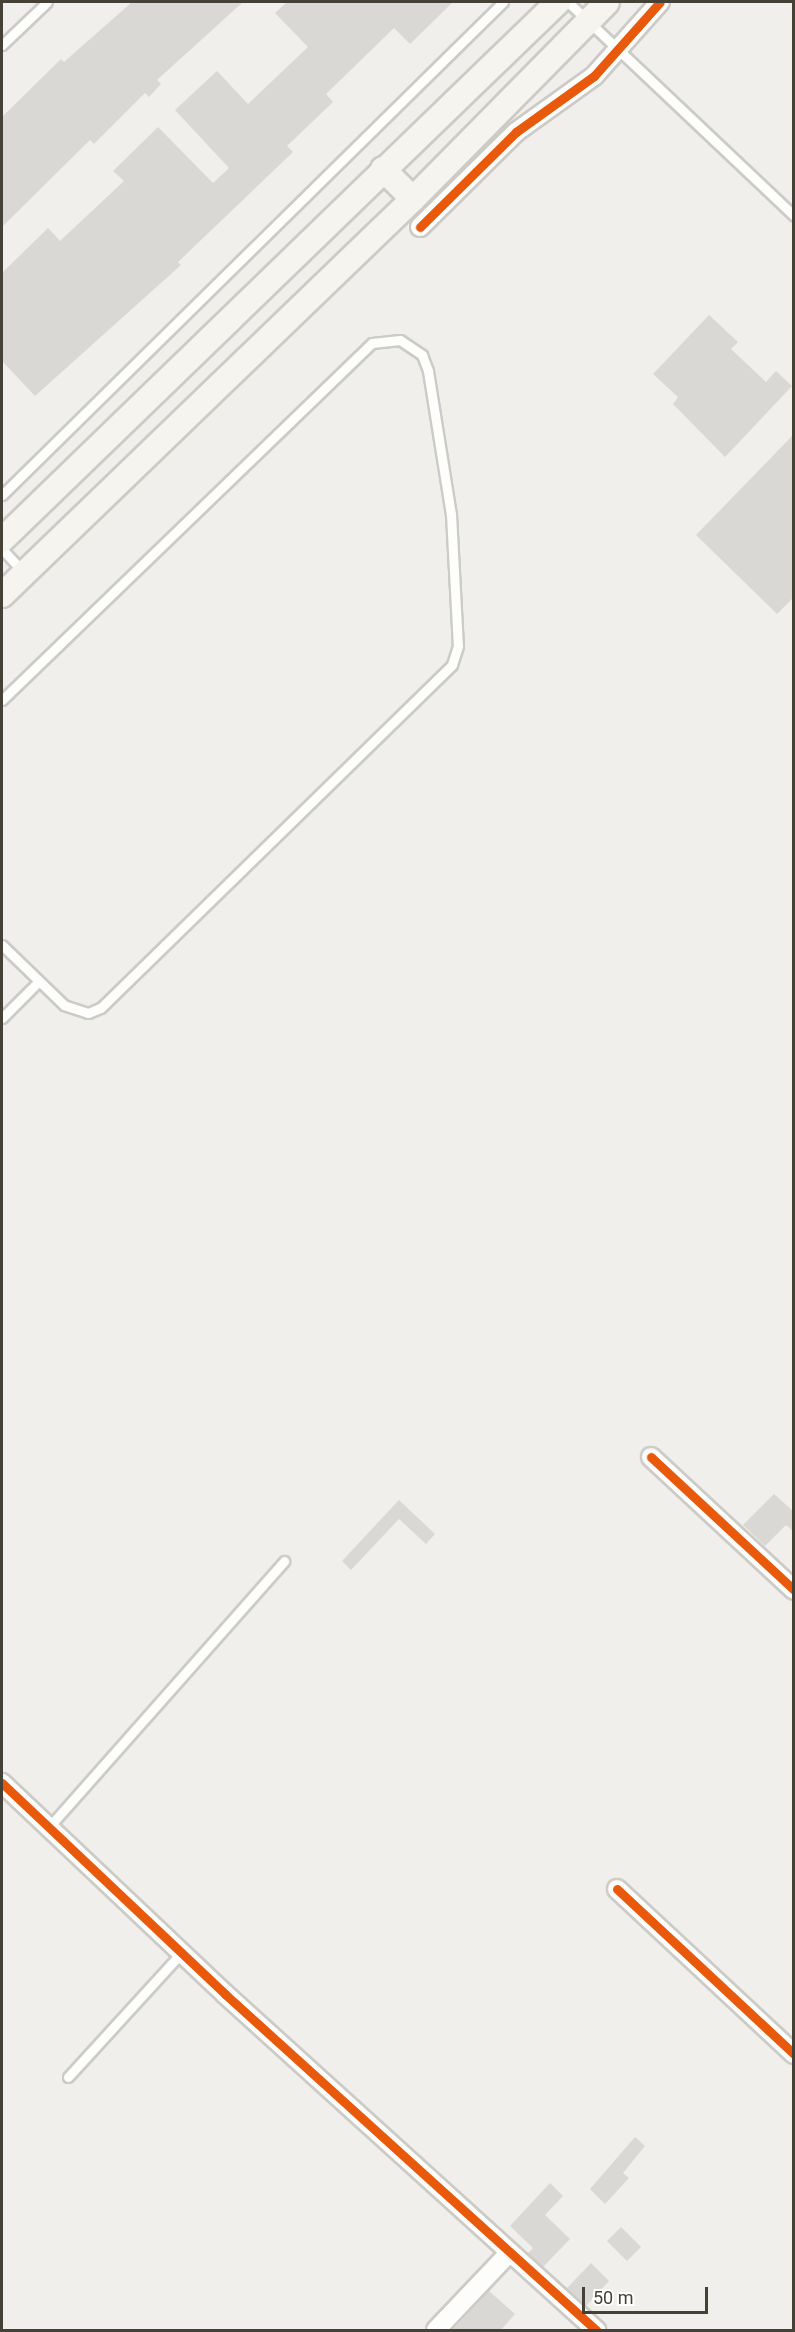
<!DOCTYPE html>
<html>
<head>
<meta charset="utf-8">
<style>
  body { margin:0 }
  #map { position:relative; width:795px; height:2332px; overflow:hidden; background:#f0efeb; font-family:Roboto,sans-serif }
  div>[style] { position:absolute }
  .building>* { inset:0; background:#d9d8d4 }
  .roads { filter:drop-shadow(2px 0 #cccbc7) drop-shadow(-2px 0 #cccbc7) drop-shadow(0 2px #cccbc7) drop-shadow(0 -2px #cccbc7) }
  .lane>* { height:9px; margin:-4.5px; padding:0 4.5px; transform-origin:4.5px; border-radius:4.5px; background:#fdfdfc }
  .street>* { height:18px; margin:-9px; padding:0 9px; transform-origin:9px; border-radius:9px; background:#fdfdfc }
  .secondary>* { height:24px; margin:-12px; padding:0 12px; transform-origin:12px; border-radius:12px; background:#f6f4ef }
  .cycleway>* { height:9px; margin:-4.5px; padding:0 4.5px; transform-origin:4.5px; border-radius:4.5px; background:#e8590c }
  span { translate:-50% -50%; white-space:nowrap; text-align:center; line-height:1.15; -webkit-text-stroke:5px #fff; paint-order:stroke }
  .frame { position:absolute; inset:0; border:3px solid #454137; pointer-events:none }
  .scale { position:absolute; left:582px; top:2287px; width:126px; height:27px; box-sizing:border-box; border:3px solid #454137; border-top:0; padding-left:8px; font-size:18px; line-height:21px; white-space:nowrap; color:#454137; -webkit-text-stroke:4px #fff; paint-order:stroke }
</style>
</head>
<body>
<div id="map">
  <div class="building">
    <div style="clip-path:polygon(132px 2px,243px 2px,157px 80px,161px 84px,149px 97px,145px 93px,94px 144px,90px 140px,2px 227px,2px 117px,61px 59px,64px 62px)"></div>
    <div style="clip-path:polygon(287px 2px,453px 2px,410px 44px,394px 28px,326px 94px,333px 102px,287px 146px,293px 152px,178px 262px,181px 265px,35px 396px,2px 361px,2px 273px,48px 228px,60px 241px,124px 181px,113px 171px,158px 127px,213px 183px,229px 168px,175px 110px,217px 71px,248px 104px,308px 47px,275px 13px)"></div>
    <div style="clip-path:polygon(709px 315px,738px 342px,731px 349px,766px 382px,776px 371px,792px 386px,725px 457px,673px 404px,678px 397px,653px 374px)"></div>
    <div style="clip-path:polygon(794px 434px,794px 597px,777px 614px,696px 535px)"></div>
    <div style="clip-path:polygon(774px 1494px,794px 1512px,794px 1532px,786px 1525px,765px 1546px,743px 1525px)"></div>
    <div style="clip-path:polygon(399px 1500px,435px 1534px,426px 1544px,399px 1519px,351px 1570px,342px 1561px)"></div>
    <div style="clip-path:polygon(635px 2137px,645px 2146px,623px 2173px,629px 2178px,605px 2204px,590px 2189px)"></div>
    <div style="clip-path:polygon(550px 2183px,563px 2196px,545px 2215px,570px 2239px,543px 2267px,528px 2253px,533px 2248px,510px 2226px)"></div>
    <div style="clip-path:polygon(621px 2227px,641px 2247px,627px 2261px,607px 2241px)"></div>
    <div style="clip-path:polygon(591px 2263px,609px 2281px,586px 2306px,567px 2288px)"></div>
    <div style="clip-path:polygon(489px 2291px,515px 2314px,500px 2331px,452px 2331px)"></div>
  </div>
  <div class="roads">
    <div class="lane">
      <div style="left:568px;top:2px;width:311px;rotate:43.4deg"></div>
      <div style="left:2px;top:45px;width:62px;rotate:-43.7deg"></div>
      <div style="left:2px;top:495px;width:703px;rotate:-44.54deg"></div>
      <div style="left:2px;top:549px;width:33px;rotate:47deg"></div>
      <div style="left:2px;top:700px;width:514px;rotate:-43.98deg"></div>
      <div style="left:372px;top:343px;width:28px;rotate:-6deg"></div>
      <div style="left:400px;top:340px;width:27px;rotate:34deg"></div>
      <div style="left:422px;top:355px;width:17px;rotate:69deg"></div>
      <div style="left:428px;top:371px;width:145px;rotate:80.9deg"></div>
      <div style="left:451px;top:514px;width:132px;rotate:87deg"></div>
      <div style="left:458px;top:646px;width:20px;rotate:108deg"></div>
      <div style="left:452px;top:665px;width:491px;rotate:135.7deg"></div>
      <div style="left:100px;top:1008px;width:13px;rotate:157deg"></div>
      <div style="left:88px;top:1013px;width:25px;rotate:-162deg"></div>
      <div style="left:64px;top:1005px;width:86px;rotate:-135.9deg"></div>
      <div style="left:2px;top:1018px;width:49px;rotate:-45deg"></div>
      <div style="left:49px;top:1827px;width:355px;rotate:-48.5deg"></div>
      <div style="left:68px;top:2077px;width:169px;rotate:-47.6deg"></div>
    </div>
    <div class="street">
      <div style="left:420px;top:227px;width:135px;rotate:-44.7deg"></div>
      <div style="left:516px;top:132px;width:96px;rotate:-35.7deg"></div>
      <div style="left:594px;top:76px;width:99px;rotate:-48.3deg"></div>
      <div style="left:651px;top:1457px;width:195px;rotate:42.9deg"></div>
      <div style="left:2px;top:1783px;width:307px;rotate:43.4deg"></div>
      <div style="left:225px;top:1994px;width:501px;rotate:42.17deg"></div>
      <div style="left:617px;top:1889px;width:242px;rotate:43deg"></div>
      <div style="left:436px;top:2330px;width:105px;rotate:-46.5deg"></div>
    </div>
    <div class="secondary">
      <div style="left:383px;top:169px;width:42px;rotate:45deg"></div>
      <div style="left:2px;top:540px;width:774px;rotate:-44.06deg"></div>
      <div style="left:2px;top:595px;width:571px;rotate:-43.94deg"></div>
      <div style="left:413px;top:199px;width:276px;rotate:-45.4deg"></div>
    </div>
  </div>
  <div class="cycleway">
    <div style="left:420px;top:227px;width:135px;rotate:-44.7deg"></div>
    <div style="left:516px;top:132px;width:96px;rotate:-35.7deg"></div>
    <div style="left:594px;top:76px;width:99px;rotate:-48.3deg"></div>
    <div style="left:651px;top:1457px;width:195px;rotate:42.9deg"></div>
    <div style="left:2px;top:1783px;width:307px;rotate:43.4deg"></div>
    <div style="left:225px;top:1994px;width:501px;rotate:42.17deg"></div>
    <div style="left:617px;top:1889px;width:242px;rotate:43deg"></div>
  </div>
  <div class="frame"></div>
  <div class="scale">50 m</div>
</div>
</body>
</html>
